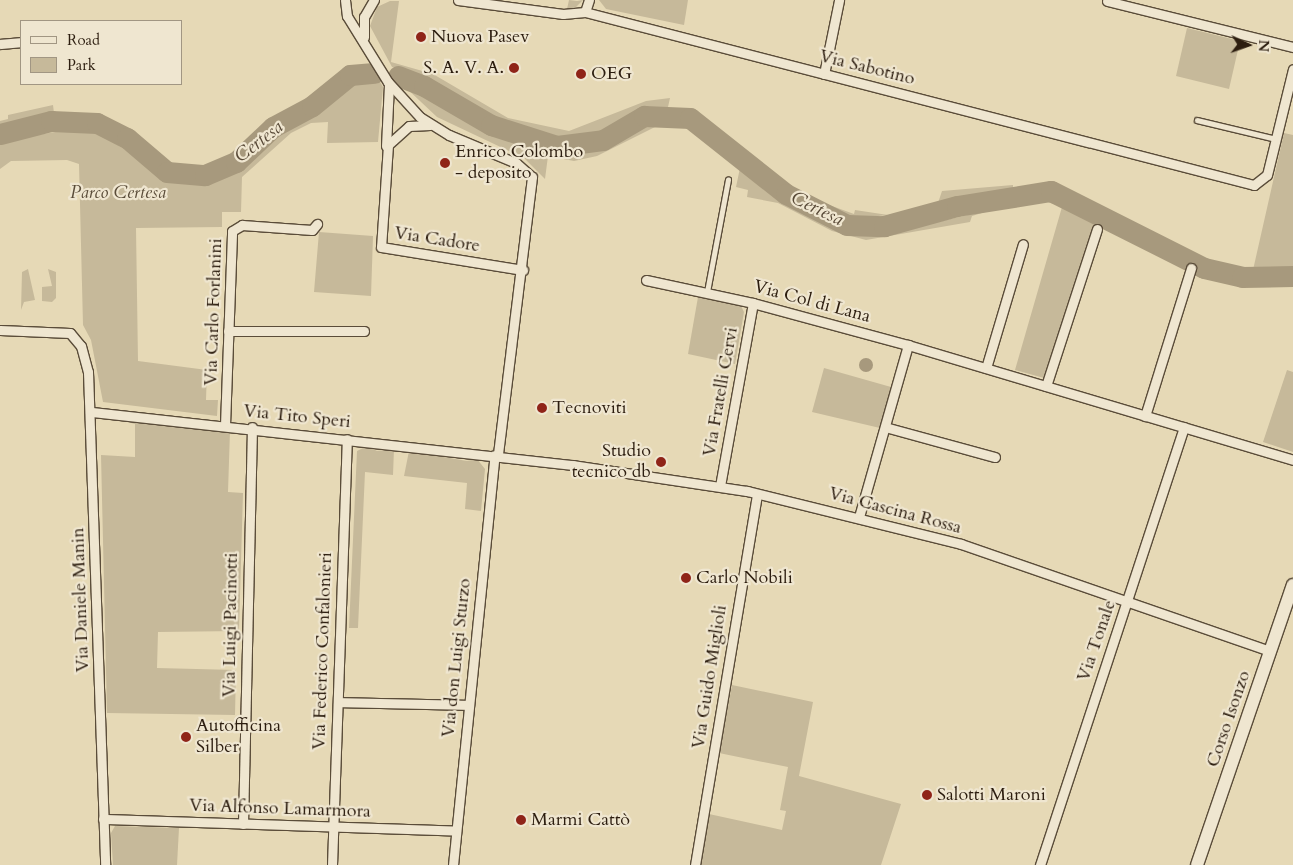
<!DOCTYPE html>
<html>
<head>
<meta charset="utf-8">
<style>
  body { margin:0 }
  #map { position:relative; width:1293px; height:865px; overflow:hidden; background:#e6d9b6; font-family:Cardo,serif }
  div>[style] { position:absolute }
  .green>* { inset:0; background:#c6b99a }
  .water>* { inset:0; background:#a7997d }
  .round { border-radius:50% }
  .river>* { height:21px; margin:-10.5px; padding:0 10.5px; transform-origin:10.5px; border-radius:10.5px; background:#a7997d }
  .roads { filter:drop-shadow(1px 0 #5a4c39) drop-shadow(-1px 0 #5a4c39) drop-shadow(0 1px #5a4c39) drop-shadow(0 -1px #5a4c39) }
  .lane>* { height:4.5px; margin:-2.25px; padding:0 2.25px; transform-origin:2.25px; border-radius:2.25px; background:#efe6d0 }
  .street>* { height:9px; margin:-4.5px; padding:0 4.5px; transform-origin:4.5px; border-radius:4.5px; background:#efe6d0 }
  .secondary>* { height:12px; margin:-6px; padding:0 6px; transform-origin:6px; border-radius:6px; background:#efe6d0 }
  .dots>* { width:14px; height:14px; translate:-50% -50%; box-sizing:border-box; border:2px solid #efe6d0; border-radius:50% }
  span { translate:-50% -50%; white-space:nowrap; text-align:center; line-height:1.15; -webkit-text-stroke:4.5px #efe6d0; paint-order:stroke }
  .poi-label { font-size:18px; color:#2c1d0f }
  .left { translate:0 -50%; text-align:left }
  .right { translate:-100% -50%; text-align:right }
  .street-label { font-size:18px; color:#2c1d0f }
  .park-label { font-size:18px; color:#5a4c39; font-style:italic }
  .water-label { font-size:19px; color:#574836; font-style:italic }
  .legend { position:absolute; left:20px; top:20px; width:162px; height:65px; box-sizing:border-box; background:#efe6d0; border:1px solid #a19683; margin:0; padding:6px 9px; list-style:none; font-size:15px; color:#2c1d0f }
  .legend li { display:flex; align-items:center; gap:10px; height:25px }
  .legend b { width:25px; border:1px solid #a19683 }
  .north { position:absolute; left:1223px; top:20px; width:50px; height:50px; -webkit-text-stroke:4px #efe6d0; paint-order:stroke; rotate:93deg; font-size:14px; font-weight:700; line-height:20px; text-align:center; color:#2c1d0f }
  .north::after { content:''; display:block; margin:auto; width:18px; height:22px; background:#2c1d0f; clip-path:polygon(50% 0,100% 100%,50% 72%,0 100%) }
</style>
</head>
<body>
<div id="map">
  <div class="green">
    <div style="clip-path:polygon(569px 0,577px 1px,583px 0,573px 10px,567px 9px)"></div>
    <div style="clip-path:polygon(599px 0,688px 0,684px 25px,606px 9px)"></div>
    <div style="clip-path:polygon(390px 1px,399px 1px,391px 62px,433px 74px,508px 118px,569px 131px,646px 101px,670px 98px,668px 107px,636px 115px,604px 135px,581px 142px,557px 141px,518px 130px,470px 110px,419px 75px,392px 67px,370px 26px,377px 7px)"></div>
    <div style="clip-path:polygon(1187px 28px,1240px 41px,1229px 89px,1176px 76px)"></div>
    <div style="clip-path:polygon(361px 80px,379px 80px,383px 87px,378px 142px,327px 143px,328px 122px,311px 123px,291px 133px,242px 177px,241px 212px,222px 212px,222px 227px,136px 228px,138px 361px,207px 370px,206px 400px,218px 400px,217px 416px,103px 402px,91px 340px,83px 325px,79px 164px,67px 160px,11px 161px,0 169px,0 141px,80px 128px,107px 138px,167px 177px,191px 182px,243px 162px,293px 122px)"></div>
    <div style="clip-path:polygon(403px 85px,494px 132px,567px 153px,608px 146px,638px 126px,667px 121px,597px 156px,574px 161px,548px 156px,545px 179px,524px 158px,437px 117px)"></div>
    <div style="clip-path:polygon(53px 105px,54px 113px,0 129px,0 121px,8px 119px,8px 115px)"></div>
    <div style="clip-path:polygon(1284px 133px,1293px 135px,1293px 270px,1248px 273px,1209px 266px,1177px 245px,1116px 220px,1053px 187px,938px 203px,942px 191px,1013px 185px,1013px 191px,1054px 185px,1203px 258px,1253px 270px)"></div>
    <div style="clip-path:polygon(740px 168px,775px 194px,854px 231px,900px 231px,1005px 206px,972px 216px,970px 222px,866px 240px,832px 231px,778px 203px,747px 197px,748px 190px,736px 187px)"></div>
    <div style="clip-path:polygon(810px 198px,854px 214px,855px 210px,888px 215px,850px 219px)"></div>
    <div style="clip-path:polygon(1036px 198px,1064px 201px,1103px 222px,1096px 224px,1044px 378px,1015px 370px,1062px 207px)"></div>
    <div style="clip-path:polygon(319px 232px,373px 236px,371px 296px,314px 292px)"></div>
    <div style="clip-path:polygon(28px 269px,35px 300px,24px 302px,21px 310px,22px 272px)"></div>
    <div style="clip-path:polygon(48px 269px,56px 272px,56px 298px,52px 302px,42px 301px,42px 287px,52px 286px)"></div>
    <div style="clip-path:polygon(698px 297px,741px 306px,744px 312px,735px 364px,688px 354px)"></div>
    <div style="clip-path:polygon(824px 368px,891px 387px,880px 428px,812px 412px)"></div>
    <div style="clip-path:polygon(1287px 370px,1293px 372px,1293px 452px,1263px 442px)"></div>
    <div style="clip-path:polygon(112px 418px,230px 431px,228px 492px,243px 493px,239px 631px,158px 632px,157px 668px,236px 670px,235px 715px,107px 713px,101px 455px,135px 457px,135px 424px)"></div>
    <div style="clip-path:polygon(367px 446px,377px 451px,394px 449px,393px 475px,365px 472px,358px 628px,349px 628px,357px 451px)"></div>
    <div style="clip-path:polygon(409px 451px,467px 461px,477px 459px,485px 469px,481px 511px,465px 509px,467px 483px,404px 476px)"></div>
    <div style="clip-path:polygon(732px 685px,813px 702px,799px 776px,901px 804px,881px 865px,700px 865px,709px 814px,782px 830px,786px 811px,780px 810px,788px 767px,719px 753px)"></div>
    <div style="clip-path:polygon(115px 826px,179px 828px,177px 865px,113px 865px,111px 833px)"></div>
  </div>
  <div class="water">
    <div class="round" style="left:859px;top:358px;width:14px;height:14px"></div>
  </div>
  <div class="river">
    <div style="left:398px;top:76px;width:28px;rotate:21deg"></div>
    <div style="left:424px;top:86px;width:78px;rotate:30.2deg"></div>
    <div style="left:491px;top:125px;width:69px;rotate:17.7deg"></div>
    <div style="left:557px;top:146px;width:46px;rotate:-7.4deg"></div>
    <div style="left:603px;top:140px;width:48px;rotate:-30.3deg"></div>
    <div style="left:644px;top:116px;width:46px;rotate:2.5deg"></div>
    <div style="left:690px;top:118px;width:122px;rotate:38.4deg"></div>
    <div style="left:786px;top:194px;width:68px;rotate:26.9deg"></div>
    <div style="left:847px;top:225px;width:37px;rotate:2deg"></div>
    <div style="left:884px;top:226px;width:76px;rotate:-15.3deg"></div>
    <div style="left:957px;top:206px;width:95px;rotate:-9.1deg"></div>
    <div style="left:1051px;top:191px;width:171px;rotate:26.7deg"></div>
    <div style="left:1204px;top:268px;width:39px;rotate:13deg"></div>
    <div style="left:1242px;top:277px;width:51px;rotate:-1.1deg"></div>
    <div style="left:0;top:134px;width:53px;rotate:-14.3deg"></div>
    <div style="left:51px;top:121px;width:46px;rotate:2.5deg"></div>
    <div style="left:97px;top:123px;width:34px;rotate:27deg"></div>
    <div style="left:127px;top:138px;width:52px;rotate:40.4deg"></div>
    <div style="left:167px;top:172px;width:38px;rotate:5deg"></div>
    <div style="left:205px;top:175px;width:34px;rotate:-23deg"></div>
    <div style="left:236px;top:162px;width:51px;rotate:-43.4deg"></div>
    <div style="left:273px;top:127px;width:44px;rotate:-28.3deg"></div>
    <div style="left:312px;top:106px;width:49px;rotate:-39.2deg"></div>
    <div style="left:350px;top:75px;width:24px;rotate:-5deg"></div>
  </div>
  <div class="roads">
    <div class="lane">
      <div style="left:1197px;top:120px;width:81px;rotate:13.5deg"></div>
      <div style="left:707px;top:292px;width:114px;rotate:-79.4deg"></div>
    </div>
    <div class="street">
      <div style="left:345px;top:0;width:16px;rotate:83deg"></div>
      <div style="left:347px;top:16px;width:78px;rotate:58.2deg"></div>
      <div style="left:388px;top:82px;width:47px;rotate:47.6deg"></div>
      <div style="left:420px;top:117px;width:34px;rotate:32deg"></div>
      <div style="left:449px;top:135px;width:73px;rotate:22.7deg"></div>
      <div style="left:516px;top:163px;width:21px;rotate:41deg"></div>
      <div style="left:532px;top:177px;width:280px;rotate:97deg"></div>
      <div style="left:458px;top:0;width:106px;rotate:7.6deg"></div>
      <div style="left:563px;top:14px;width:22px;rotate:-5deg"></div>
      <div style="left:585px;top:12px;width:691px;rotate:14.5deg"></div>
      <div style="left:1254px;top:185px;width:16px;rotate:-38deg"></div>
      <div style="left:1267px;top:175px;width:109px;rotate:-76.2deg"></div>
      <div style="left:1107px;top:1px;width:192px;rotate:13.9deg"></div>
      <div style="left:585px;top:12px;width:13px;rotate:-72deg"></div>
      <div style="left:364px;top:37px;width:20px;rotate:-90deg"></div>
      <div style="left:364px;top:17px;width:20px;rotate:-60deg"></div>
      <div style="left:0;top:44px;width:21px;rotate:-5deg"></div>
      <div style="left:824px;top:74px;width:76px;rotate:-78.5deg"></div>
      <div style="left:430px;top:125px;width:21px;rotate:177deg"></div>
      <div style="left:409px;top:126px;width:28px;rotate:138deg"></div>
      <div style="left:388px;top:145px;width:102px;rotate:93.9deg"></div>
      <div style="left:381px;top:247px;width:144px;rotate:9.2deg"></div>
      <div style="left:386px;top:146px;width:61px;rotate:-87.2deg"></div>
      <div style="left:646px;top:280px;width:109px;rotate:12.1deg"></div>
      <div style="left:753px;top:303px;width:161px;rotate:15.2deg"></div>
      <div style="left:908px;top:345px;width:402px;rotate:16.6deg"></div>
      <div style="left:0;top:330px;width:70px;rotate:2.5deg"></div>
      <div style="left:70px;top:333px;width:17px;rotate:50deg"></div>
      <div style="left:81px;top:346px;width:27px;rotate:75deg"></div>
      <div style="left:88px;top:372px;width:493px;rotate:88deg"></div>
      <div style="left:228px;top:331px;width:136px"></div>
      <div style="left:986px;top:368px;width:129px;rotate:-73.4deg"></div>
      <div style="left:1046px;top:386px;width:165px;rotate:-72deg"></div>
      <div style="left:92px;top:412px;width:484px;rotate:6.3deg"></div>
      <div style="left:573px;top:465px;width:176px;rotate:8.5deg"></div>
      <div style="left:747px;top:491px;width:220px;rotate:13.9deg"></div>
      <div style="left:961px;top:544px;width:327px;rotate:19.1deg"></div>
      <div style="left:1145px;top:416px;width:155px;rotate:-72.7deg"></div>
      <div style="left:225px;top:425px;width:194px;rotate:-87.9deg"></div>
      <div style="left:232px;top:231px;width:12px;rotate:-31deg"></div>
      <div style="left:242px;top:225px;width:70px;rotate:4.1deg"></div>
      <div style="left:312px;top:230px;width:8px;rotate:-50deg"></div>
      <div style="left:885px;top:427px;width:114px;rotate:15.3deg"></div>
      <div style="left:720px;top:486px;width:186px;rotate:-79.8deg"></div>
      <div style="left:859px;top:517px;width:179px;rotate:-74.1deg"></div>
      <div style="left:338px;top:702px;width:130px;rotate:1.3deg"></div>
      <div style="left:103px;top:819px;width:353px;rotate:1.9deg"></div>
      <div style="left:243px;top:824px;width:397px;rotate:-88.7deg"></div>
      <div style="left:332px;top:865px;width:426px;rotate:-88deg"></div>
      <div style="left:453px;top:865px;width:412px;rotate:-84.2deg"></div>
      <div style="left:695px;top:865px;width:376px;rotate:-80.5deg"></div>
      <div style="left:1040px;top:865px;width:461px;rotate:-71.8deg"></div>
    </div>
    <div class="secondary">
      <div style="left:1197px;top:865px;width:296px;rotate:-71.1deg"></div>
    </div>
  </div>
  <div class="dots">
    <div style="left:421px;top:37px;background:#8f2418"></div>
    <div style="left:514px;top:68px;background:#8f2418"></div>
    <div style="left:581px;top:74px;background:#8f2418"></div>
    <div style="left:445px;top:163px;background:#8f2418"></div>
    <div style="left:542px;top:408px;background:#8f2418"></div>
    <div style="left:661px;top:462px;background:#8f2418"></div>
    <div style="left:686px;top:578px;background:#8f2418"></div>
    <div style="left:186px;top:737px;background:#8f2418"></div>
    <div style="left:927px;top:795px;background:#8f2418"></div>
    <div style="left:521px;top:820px;background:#8f2418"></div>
  </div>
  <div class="poi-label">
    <span class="left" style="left:431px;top:37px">Nuova Pasev</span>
    <span class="right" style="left:504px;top:68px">S. A. V. A.</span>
    <span class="left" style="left:591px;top:74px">OEG</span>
    <span class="left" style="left:455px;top:163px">Enrico Colombo<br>- deposito</span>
    <span class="left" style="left:552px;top:408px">Tecnoviti</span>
    <span class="right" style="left:651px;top:462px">Studio<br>tecnico db</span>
    <span class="left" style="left:696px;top:578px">Carlo Nobili</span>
    <span class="left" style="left:196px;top:737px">Autofficina<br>Silber</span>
    <span class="left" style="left:937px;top:795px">Salotti Maroni</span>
    <span class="left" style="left:531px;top:820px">Marmi Cattò</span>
  </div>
  <div class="street-label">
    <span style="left:867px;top:68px;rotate:14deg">Via Sabotino</span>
    <span style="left:437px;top:240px;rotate:9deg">Via Cadore</span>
    <span style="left:812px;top:302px;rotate:15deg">Via Col di Lana</span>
    <span style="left:214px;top:312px;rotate:-88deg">Via Carlo Forlanini</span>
    <span style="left:721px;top:392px;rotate:-80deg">Via Fratelli Cervi</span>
    <span style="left:297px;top:417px;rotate:6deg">Via Tito Speri</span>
    <span style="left:895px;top:511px;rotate:15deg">Via Cascina Rossa</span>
    <span style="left:81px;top:600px;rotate:-92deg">Via Daniele Manin</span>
    <span style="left:231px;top:625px;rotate:-89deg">Via Luigi Pacinotti</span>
    <span style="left:1097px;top:641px;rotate:-71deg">Via Tonale</span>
    <span style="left:323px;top:651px;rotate:-88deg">Via Federico Confalonieri</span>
    <span style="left:457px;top:658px;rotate:-84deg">Via don Luigi Sturzo</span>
    <span style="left:710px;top:677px;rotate:-81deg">Via Guido Miglioli</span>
    <span style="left:1229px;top:719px;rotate:-71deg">Corso Isonzo</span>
    <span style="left:280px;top:809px;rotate:2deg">Via Alfonso Lamarmora</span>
  </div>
  <div class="park-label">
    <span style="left:118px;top:193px">Parco Certesa</span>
  </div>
  <div class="water-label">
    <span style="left:259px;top:142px;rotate:-38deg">Certesa</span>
    <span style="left:817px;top:209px;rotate:26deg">Certesa</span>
  </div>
  <ul class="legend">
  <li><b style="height:6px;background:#efe6d0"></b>Road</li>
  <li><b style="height:14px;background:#c6b99a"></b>Park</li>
  </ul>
  <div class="north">N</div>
</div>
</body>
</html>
